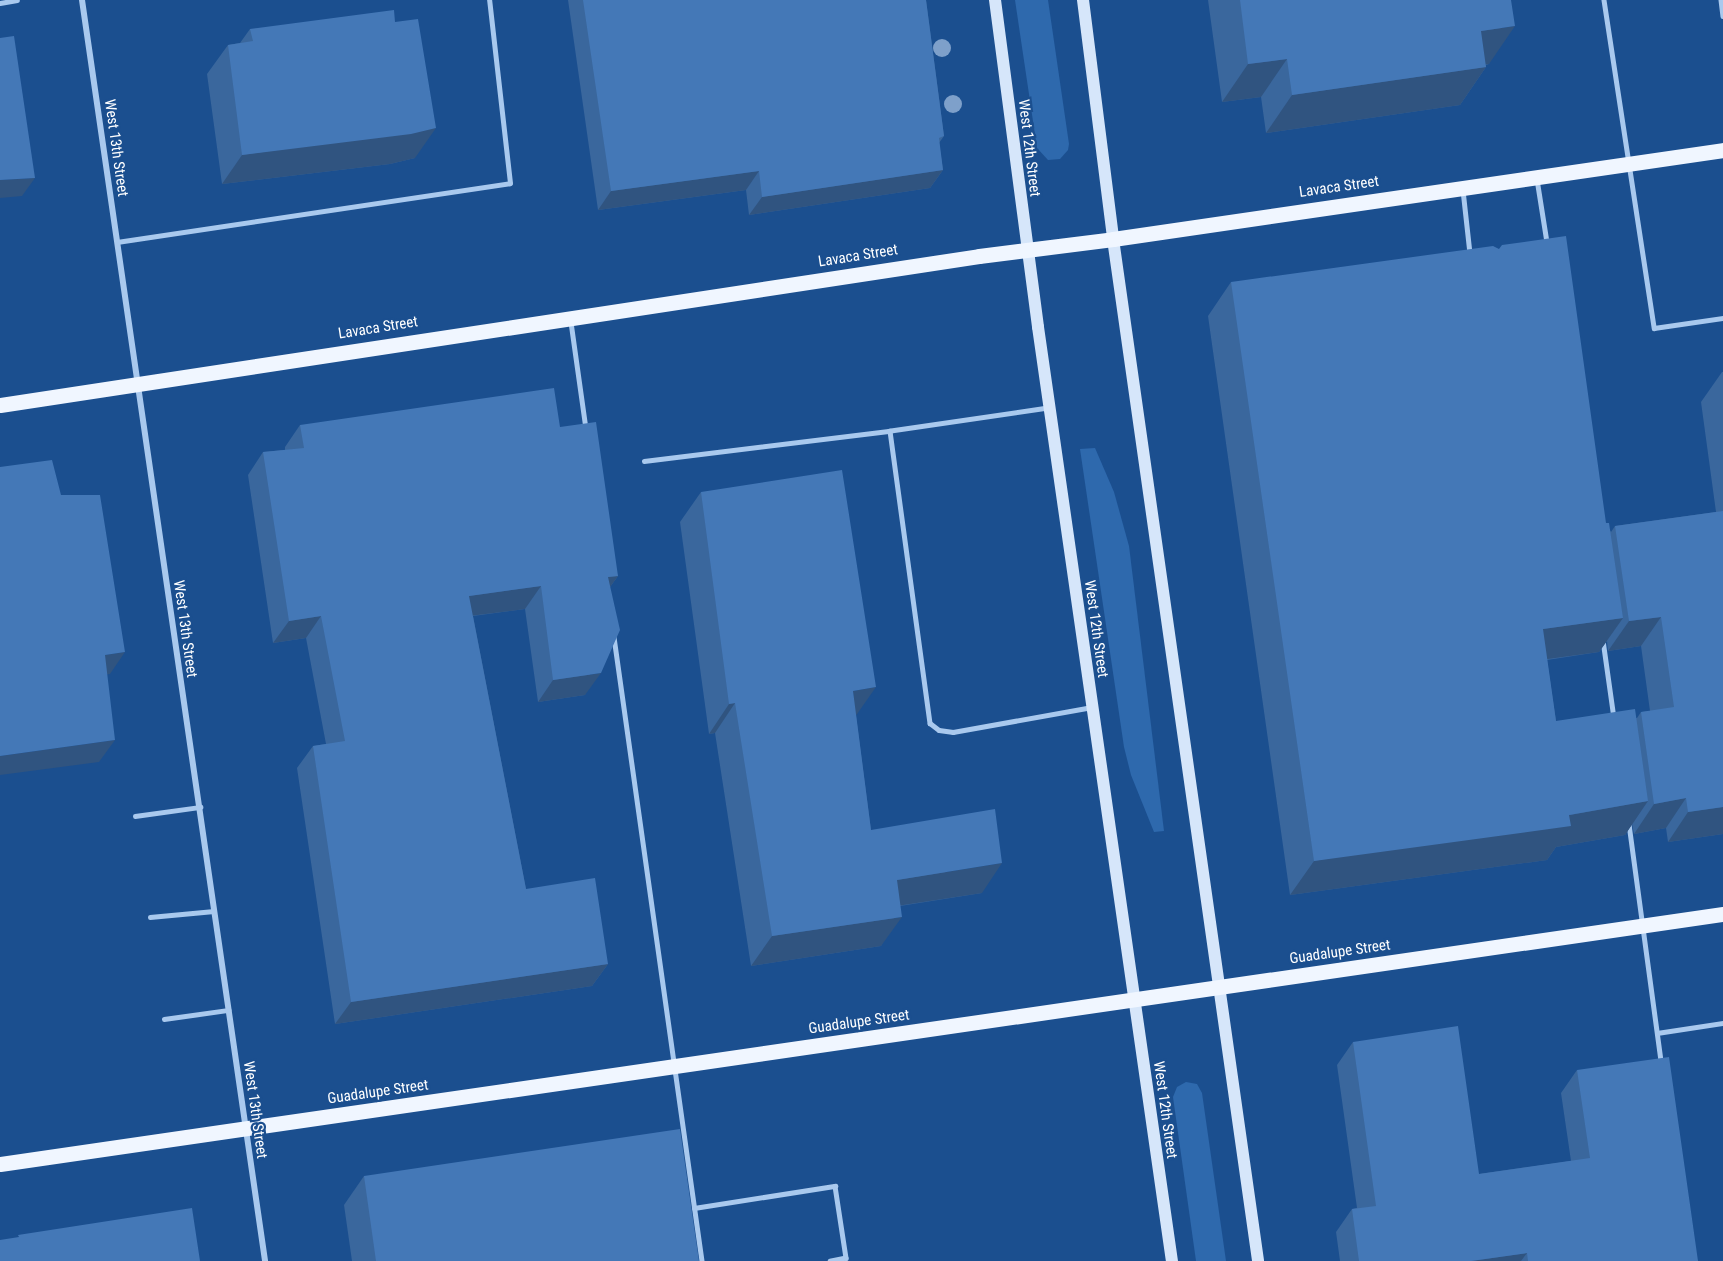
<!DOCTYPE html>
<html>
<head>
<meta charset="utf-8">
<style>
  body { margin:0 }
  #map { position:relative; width:1723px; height:1261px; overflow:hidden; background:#1b4f8f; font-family:"Roboto Condensed",sans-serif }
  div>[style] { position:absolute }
  .green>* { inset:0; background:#2e69ad }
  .lane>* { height:4.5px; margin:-2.25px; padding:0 2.25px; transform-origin:2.25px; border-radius:2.25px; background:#a9c9ee }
  .street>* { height:6px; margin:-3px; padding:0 3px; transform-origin:3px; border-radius:3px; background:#a9c9ee }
  .secondary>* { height:12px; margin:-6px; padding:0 6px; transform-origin:6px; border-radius:6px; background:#d6e6fa }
  .primary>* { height:15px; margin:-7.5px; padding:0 7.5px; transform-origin:7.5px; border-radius:7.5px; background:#f0f6ff }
  .trees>* { width:18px; height:18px; margin:-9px; border-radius:50%; background:#7ea0ca }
  .wall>* { inset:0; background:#3a679d }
  .shaded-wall>* { inset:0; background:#305480 }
  .building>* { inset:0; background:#4478b7 }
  span { translate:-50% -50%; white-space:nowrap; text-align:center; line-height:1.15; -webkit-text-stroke:4.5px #1b4f8f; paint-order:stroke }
  .street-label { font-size:15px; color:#fff }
</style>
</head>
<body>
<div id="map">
  <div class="green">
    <div style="clip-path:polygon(1015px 0,1048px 0,1069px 144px,1068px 150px,1060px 159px,1048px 160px,1037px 148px)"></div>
    <div style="clip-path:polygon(1095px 448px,1114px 492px,1129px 546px,1164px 831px,1154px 832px,1131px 775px,1124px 747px,1080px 449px)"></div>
    <div style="clip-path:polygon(1186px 1082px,1197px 1084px,1202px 1093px,1226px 1261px,1196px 1261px,1173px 1097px,1177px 1087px)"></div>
  </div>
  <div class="lane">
    <div style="left:1604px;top:0;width:332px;rotate:81.3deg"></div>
    <div style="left:1654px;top:328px;width:70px;rotate:-8.2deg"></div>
    <div style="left:1721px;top:0;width:16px;rotate:83deg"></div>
    <div style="left:0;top:3px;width:17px;rotate:-10deg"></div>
    <div style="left:1537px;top:179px;width:64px;rotate:81deg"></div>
    <div style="left:1463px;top:190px;width:63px;rotate:83.7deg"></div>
    <div style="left:117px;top:242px;width:397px;rotate:-8.5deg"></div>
    <div style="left:510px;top:183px;width:184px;rotate:-96.5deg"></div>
    <div style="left:571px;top:322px;width:108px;rotate:82deg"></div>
    <div style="left:1048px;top:408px;width:160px;rotate:171.7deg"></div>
    <div style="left:890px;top:431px;width:295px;rotate:82.2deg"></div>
    <div style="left:930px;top:723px;width:11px;rotate:38deg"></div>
    <div style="left:939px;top:730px;width:14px;rotate:8deg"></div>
    <div style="left:953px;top:732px;width:141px;rotate:-10.2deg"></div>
    <div style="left:644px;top:461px;width:248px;rotate:-7deg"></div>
    <div style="left:614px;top:637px;width:630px;rotate:81.97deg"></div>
    <div style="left:1603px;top:640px;width:79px;rotate:82deg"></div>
    <div style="left:135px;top:816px;width:66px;rotate:-7.9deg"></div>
    <div style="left:1629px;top:824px;width:240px;rotate:82.3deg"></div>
    <div style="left:150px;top:917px;width:64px;rotate:-5.4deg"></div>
    <div style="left:164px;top:1019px;width:65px;rotate:-8deg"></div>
    <div style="left:1657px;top:1033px;width:67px;rotate:-8.6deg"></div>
    <div style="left:694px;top:1208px;width:143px;rotate:-8.9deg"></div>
    <div style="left:835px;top:1186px;width:73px;rotate:81.3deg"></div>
    <div style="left:846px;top:1258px;width:16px;rotate:169deg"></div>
  </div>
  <div class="street">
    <div style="left:82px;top:0;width:1274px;rotate:81.74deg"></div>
  </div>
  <div class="secondary">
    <div style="left:995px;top:0;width:330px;rotate:82.5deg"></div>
    <div style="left:1038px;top:327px;width:944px;rotate:81.84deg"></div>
    <div style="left:1083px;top:0;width:241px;rotate:82.8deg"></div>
    <div style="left:1113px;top:239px;width:1032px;rotate:81.92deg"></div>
  </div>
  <div class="primary">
    <div style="left:0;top:405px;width:990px;rotate:-8.65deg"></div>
    <div style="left:979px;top:256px;width:135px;rotate:-7.2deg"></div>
    <div style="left:1113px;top:239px;width:616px;rotate:-8.3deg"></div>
    <div style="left:0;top:1164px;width:1741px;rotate:-8.26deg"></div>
  </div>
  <div class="trees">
    <div style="left:942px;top:48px"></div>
    <div style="left:953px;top:104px"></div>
  </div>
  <div class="wall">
    <div style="clip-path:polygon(568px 0,926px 0,944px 136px,939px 143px,943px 170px,930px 188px,749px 215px,746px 190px,598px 210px)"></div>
    <div style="clip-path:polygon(1208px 0,1511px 0,1489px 64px,1486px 65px,1486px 67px,1460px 105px,1266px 133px,1261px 97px,1222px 102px)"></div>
    <div style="clip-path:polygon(395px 22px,415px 158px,390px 164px,222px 184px,207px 74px,228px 45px,240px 43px,250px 29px)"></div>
    <div style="clip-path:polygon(evenodd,1231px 282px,1606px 523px,1611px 532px,1615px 526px,1716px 512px,1701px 402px,1722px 372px,1723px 372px,1723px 834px,1668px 842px,1666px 828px,1634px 834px,1632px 824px,1625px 835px,1556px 847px,1547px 860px,1290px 895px,1208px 316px,1231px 282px,1607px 641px,1608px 651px,1641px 646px,1650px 711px,1641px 712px,1637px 718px,1556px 721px,1547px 660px,1599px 652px,1607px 641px)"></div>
    <div style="clip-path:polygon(300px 425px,560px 427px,618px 576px,610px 587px,585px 695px,538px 702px,525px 609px,473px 616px,526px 889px,608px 964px,592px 986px,335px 1024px,297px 768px,313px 746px,326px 744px,306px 638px,273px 643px,248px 475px,263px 452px,285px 450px,285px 447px)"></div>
    <div style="clip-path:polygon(701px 492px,856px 716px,871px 830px,982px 893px,900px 906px,881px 946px,751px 966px,715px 733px,709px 734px,680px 522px)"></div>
    <div style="clip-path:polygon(1353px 1042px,1479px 1174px,1571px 1161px,1561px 1093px,1577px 1070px,1698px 1261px,1340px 1261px,1336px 1232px,1352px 1209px,1357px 1208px,1337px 1065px)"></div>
    <div style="clip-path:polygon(364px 1176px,699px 1261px,352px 1261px,344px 1205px)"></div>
  </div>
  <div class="shaded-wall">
    <div style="clip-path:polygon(1515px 26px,1489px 64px,1454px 69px,1481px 31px)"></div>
    <div style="clip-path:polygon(1287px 59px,1261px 97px,1222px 102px,1248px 64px)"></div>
    <div style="clip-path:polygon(1486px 67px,1460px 105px,1266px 133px,1292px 95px)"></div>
    <div style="clip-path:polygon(436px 128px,415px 158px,390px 164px,222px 184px,242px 155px)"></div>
    <div style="clip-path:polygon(943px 170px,930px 188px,749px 215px,762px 197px)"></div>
    <div style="clip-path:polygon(759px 171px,746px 190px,598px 210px,611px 191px)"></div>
    <div style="clip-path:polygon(35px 178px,22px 196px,0 198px,0 180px)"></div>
    <div style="clip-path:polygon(618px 576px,602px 598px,608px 577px)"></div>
    <div style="clip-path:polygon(541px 586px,525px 609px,453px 618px,469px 596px)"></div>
    <div style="clip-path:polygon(321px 616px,306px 638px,273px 643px,289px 621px)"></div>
    <div style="clip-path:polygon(1661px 617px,1641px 646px,1608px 651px,1629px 621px)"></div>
    <div style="clip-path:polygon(1623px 618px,1599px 652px,1519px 663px,1543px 629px)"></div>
    <div style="clip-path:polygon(125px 652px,110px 674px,90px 677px,105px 655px)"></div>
    <div style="clip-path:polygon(601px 673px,585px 695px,538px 702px,553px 680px)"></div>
    <div style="clip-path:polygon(876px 687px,855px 717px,853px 691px)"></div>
    <div style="clip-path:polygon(735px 703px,715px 733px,709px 734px,729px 704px)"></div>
    <div style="clip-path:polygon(115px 740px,99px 762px,0 775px,0 756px)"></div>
    <div style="clip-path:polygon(1686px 798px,1666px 828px,1634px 834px,1654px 804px)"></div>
    <div style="clip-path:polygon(1648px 801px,1625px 835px,1556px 847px,1547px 860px,1290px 895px,1314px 861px)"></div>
    <div style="clip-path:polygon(1723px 807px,1723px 834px,1668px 842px,1688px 812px)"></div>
    <div style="clip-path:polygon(1002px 863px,982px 893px,877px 909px,897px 880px)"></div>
    <div style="clip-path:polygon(902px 917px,881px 946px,751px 966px,772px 936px)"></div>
    <div style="clip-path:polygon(608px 964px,592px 986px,335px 1024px,351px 1002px)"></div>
    <div style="clip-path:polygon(1527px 1253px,1521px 1261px,1471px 1261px)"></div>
  </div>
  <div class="building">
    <div style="clip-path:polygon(583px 0,926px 0,944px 136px,939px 138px,943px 170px,762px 197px,759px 171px,611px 191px)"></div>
    <div style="clip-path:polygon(1240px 0,1511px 0,1515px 26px,1481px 31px,1486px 67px,1292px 95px,1287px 59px,1248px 64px)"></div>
    <div style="clip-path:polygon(394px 10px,395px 22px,418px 19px,436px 128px,411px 134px,242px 155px,228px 45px,253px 41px,250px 29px)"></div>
    <div style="clip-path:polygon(14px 36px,35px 178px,0 180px,0 38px)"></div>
    <div style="clip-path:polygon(1566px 236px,1606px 523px,1609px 523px,1623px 618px,1543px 629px,1556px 721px,1635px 709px,1648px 801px,1569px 815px,1571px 826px,1314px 861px,1231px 282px,1493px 246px,1499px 249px,1502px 245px)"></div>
    <div style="clip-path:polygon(554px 388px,560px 427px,596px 422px,618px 576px,608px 577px,620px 630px,601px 673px,553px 680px,541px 586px,469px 596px,526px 889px,595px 878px,608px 964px,351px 1002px,313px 746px,345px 741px,321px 616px,289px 621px,263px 452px,304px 448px,300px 425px)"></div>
    <div style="clip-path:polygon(52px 460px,61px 495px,100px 495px,125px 652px,105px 655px,115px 740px,0 756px,0 467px)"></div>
    <div style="clip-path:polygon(842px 470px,876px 687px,853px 691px,871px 830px,995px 809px,1002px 863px,897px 880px,902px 917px,772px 936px,735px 703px,729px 704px,701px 492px)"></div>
    <div style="clip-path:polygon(1723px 511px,1723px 807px,1688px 812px,1686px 798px,1654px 804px,1641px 712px,1674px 707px,1661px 617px,1629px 621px,1615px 526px)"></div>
    <div style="clip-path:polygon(1458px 1026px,1479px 1174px,1590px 1158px,1577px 1070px,1669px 1057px,1698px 1261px,1528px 1261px,1527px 1253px,1471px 1261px,1359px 1261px,1352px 1209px,1376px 1206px,1353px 1042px)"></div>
    <div style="clip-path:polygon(680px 1129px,699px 1261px,376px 1261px,364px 1176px)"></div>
    <div style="clip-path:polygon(192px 1208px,200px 1261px,0 1261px,0 1240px,19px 1237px,18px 1235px)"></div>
  </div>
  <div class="street-label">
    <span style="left:116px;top:148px;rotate:82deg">West 13th Street</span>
    <span style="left:1029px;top:148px;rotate:83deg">West 12th Street</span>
    <span style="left:1339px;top:187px;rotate:-8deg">Lavaca Street</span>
    <span style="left:858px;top:256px;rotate:-9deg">Lavaca Street</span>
    <span style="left:378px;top:328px;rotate:-9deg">Lavaca Street</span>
    <span style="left:185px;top:629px;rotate:82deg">West 13th Street</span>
    <span style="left:1096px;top:629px;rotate:82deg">West 12th Street</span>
    <span style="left:1340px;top:952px;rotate:-8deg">Guadalupe Street</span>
    <span style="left:859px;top:1022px;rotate:-8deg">Guadalupe Street</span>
    <span style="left:378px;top:1092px;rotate:-8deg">Guadalupe Street</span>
    <span style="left:255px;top:1110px;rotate:82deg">West 13th Street</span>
    <span style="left:1165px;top:1110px;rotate:82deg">West 12th Street</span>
  </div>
</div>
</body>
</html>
